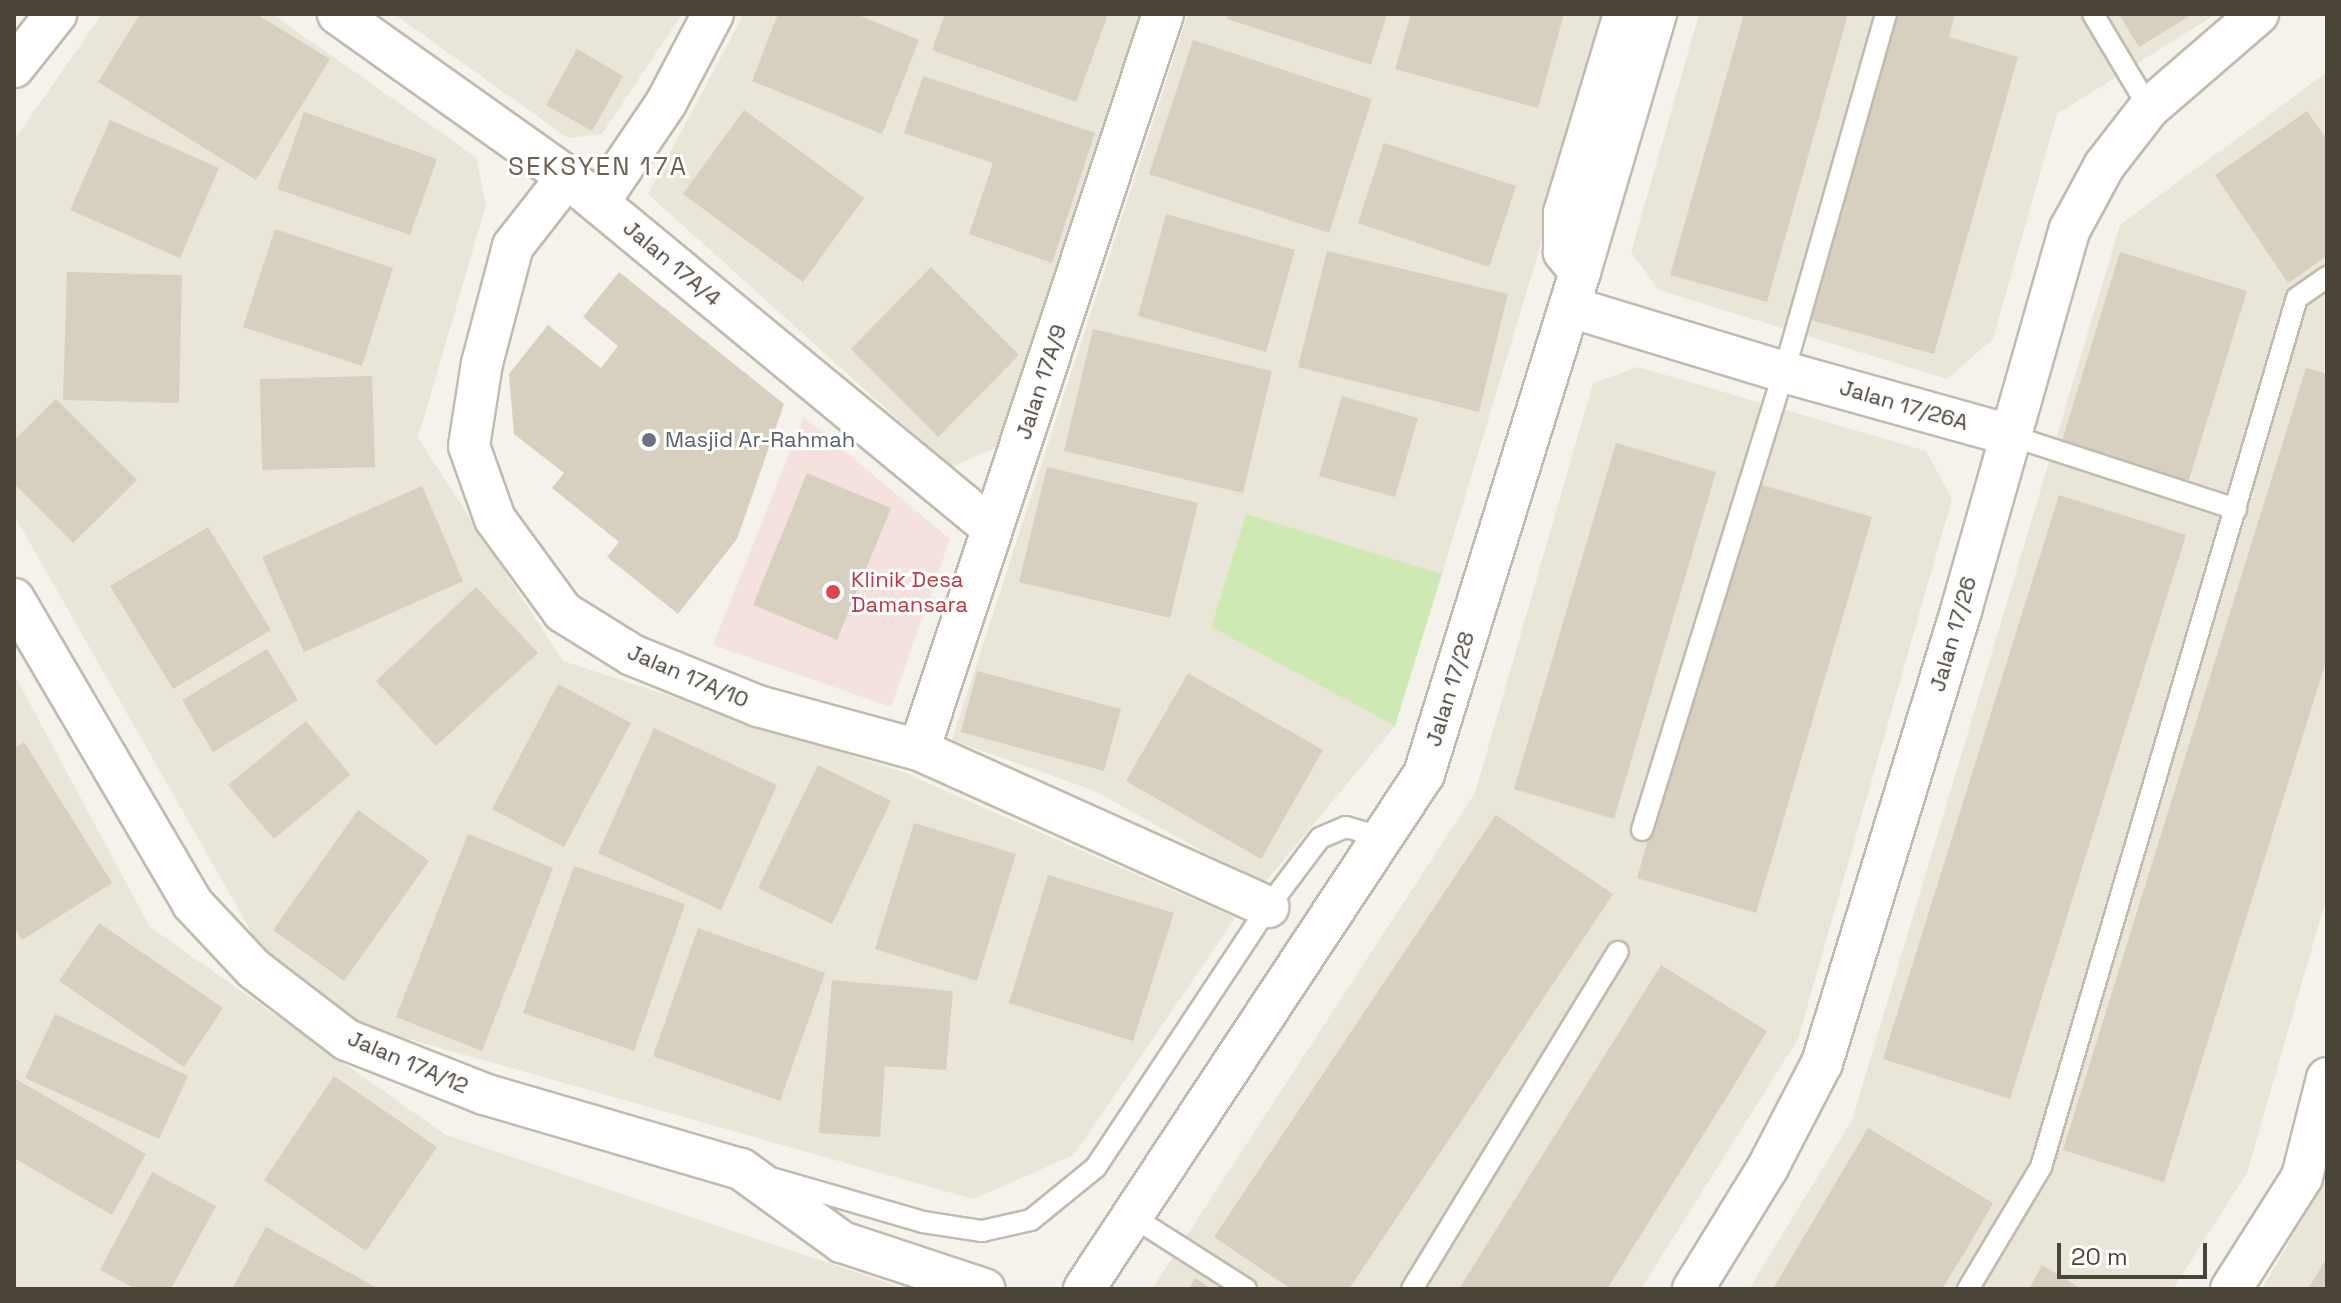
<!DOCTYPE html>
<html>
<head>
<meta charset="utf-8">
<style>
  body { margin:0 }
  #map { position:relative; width:2341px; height:1303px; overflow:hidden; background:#f5f2eb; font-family:"Space Grotesk",sans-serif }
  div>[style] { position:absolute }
  .residential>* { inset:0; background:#e9e5d9 }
  .medical>* { inset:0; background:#f5e2df }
  .green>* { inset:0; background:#cfe9b4 }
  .building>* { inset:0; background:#d7cfc0 }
  .roads { filter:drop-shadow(2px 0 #c1bbad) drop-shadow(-2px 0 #c1bbad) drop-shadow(0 2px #c1bbad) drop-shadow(0 -2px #c1bbad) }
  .lane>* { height:20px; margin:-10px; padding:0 10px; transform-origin:10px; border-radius:10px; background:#fff }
  .street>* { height:40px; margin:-20px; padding:0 20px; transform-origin:20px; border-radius:20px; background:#fff }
  .dots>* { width:22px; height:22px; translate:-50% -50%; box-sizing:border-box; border:4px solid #fff; border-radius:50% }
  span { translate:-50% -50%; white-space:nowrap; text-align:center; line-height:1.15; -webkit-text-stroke:6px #fff; paint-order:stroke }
  .street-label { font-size:22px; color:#4a4338 }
  .worship-label { font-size:22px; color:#5b616d }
  .left { translate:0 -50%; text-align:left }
  .health-label { font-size:22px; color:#be3a42 }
  .quarter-label { font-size:26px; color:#6c6250; letter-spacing:2px }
  .frame { position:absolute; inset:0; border:16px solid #4a4338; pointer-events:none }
  .scale { position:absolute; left:2057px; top:1243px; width:150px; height:36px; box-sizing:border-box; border:4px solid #4a4338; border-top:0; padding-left:10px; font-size:24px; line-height:28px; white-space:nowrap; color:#4a4338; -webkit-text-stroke:6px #fff; paint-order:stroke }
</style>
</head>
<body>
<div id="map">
  <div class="residential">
    <div style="clip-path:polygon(102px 14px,272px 14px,476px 157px,486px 205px,418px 438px,563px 661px,905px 773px,1235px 918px,1074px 1155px,973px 1199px,363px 1026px,264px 954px,14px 515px,14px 140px)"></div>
    <div style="clip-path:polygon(394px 14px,682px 14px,602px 134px,568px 138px)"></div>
    <div style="clip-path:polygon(744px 14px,1140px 14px,1005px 444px,951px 467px,648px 194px)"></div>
    <div style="clip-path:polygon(1188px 14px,1610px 14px,1442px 574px,1246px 515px,1211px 627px,1395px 726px,1263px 885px,1095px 791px,952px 740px)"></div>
    <div style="clip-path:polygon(1699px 14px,2216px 14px,2057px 114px,1993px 339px,1947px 379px,1659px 290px,1631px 252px)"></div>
    <div style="clip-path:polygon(2327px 72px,2327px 896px,2247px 1173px,2173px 1289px,1749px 1289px,1852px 1120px,2120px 225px)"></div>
    <div style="clip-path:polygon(1638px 367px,1926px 451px,1952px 499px,1798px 1039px,1641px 1289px,1152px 1289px,1475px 793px,1593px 383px)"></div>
    <div style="clip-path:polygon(14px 674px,150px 927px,446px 1135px,906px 1289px,14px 1289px)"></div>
    <div style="clip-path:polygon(2327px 1177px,2327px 1289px,2262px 1289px)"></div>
  </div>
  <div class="medical">
    <div style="clip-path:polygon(804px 417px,950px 539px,891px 707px,713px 645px)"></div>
  </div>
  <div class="green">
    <div style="clip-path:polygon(1246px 514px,1442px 574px,1395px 726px,1211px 627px)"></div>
  </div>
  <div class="building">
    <div style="clip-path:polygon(140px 14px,256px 14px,330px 59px,256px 180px,98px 82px)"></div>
    <div style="clip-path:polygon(778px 14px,856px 14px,919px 40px,882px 134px,752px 81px)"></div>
    <div style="clip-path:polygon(945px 14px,1108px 14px,1076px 102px,932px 50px)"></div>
    <div style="clip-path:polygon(1228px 14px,1387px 14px,1371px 65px,1227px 19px)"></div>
    <div style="clip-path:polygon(1411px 14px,1564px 14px,1538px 108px,1395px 69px)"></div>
    <div style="clip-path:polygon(1744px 14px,1848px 14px,1767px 302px,1670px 275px)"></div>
    <div style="clip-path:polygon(1893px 14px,1955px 14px,1949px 37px,2018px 57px,1934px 354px,1807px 319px)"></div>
    <div style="clip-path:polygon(2119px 14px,2193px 14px,2139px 47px)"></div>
    <div style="clip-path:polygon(1193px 40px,1372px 99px,1329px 233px,1149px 174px)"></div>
    <div style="clip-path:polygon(577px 49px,623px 76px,592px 131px,546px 105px)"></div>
    <div style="clip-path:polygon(923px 76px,1095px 133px,1052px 263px,969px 234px,993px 163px,904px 133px)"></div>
    <div style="clip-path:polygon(744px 110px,864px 198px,803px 282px,683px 194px)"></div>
    <div style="clip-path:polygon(2307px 111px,2327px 140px,2327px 256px,2288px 283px,2215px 175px)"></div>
    <div style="clip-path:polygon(304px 112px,437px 159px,410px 235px,277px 189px)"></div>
    <div style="clip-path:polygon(110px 120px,219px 168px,180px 258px,70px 210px)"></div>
    <div style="clip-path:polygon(1384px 143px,1516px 186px,1489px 267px,1358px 223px)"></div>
    <div style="clip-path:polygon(1166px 214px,1295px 250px,1266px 352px,1138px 316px)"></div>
    <div style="clip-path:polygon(275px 229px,393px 268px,362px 366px,243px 327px)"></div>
    <div style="clip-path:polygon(1327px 251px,1508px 294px,1479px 412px,1298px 367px)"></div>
    <div style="clip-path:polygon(2120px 252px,2247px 291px,2187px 486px,2060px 447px)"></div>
    <div style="clip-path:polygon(931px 267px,1019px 355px,938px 437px,851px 349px)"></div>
    <div style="clip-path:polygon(67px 272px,182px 275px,179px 403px,63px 400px)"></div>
    <div style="clip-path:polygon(619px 272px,784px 404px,737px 539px,678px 614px,607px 557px,619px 542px,552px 488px,564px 473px,514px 434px,509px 374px,548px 325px,601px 368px,618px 346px,583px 317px)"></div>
    <div style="clip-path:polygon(1093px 329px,1272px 371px,1243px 493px,1064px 451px)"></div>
    <div style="clip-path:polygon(2306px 368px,2327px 374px,2327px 658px,2164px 1182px,2063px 1150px)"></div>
    <div style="clip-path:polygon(372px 376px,375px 467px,262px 470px,260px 379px)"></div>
    <div style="clip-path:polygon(1342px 396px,1418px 418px,1395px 497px,1319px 476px)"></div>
    <div style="clip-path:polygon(56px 399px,137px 480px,73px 543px,14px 483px,14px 440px)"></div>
    <div style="clip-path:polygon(1616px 443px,1716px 472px,1614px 819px,1514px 789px)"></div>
    <div style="clip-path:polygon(1047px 467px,1198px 503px,1170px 618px,1019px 582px)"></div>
    <div style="clip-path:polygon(807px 473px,891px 508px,837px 640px,753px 605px)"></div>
    <div style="clip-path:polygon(1752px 482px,1872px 517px,1756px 913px,1637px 878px)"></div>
    <div style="clip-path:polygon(422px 486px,463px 581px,304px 652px,262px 557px)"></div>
    <div style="clip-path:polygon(2059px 495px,2186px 535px,2010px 1099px,1883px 1059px)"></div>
    <div style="clip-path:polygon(208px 527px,271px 630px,173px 689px,110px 586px)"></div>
    <div style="clip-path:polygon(476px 587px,538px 653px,436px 746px,376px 681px)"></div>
    <div style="clip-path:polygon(267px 649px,298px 700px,213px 752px,182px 700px)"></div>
    <div style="clip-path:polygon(977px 671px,1121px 709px,1104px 771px,961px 732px)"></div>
    <div style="clip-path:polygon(1188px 673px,1323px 750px,1261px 859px,1126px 781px)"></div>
    <div style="clip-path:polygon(558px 684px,631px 723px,564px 847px,492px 809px)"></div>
    <div style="clip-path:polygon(306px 721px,350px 775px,274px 839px,228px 785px)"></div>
    <div style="clip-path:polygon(654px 728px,777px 785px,721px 910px,598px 853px)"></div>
    <div style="clip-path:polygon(24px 742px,112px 883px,22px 940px,14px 927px,14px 748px)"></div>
    <div style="clip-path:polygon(818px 765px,891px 801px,832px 924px,758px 888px)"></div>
    <div style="clip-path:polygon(358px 810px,429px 861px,344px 981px,273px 930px)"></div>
    <div style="clip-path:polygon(1496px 815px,1613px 894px,1349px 1289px,1291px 1289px,1214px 1237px)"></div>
    <div style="clip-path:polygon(914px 823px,1016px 854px,977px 981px,875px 949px)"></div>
    <div style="clip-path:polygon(468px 834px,553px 868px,482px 1051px,396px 1017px)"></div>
    <div style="clip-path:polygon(574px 866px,685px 904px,634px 1051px,523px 1013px)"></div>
    <div style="clip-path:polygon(1048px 875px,1174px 913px,1133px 1041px,1009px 1003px)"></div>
    <div style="clip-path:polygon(99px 923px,223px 1008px,184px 1067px,59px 981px)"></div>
    <div style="clip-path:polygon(698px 928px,825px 973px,780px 1101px,653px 1056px)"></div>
    <div style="clip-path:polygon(1661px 965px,1767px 1031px,1728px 1095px,1607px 1289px,1459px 1289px)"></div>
    <div style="clip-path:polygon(832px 980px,953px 991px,946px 1070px,885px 1066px,880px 1137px,819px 1133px)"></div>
    <div style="clip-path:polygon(55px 1014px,188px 1076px,159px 1139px,25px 1078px)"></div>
    <div style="clip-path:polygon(334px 1076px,437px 1147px,366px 1251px,264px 1180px)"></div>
    <div style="clip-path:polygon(14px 1078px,146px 1154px,112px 1215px,14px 1158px)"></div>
    <div style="clip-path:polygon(1868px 1128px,1993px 1203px,1968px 1247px,1942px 1289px,1773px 1289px)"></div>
    <div style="clip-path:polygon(152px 1172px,216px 1206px,171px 1289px,136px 1289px,100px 1270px)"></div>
    <div style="clip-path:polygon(266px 1227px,379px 1289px,232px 1289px)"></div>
    <div style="clip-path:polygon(2327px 1257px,2327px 1289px,2308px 1289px)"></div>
    <div style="clip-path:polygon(2042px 1265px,2082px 1289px,2029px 1289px)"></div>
    <div style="clip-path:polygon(1195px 1278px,1212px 1289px,1189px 1289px)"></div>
  </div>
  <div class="roads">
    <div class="lane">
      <div style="left:2093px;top:14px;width:109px;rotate:59.2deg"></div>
      <div style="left:2009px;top:435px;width:239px;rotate:18.1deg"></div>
      <div style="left:1642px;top:830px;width:480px;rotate:-72.8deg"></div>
      <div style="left:1784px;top:372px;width:372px;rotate:-74.1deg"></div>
      <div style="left:775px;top:1179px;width:154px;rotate:16.2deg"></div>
      <div style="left:923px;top:1222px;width:60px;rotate:8.7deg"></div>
      <div style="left:982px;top:1231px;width:50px;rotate:-12.7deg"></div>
      <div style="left:1031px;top:1220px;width:84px;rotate:-39.2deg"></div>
      <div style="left:1096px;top:1167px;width:312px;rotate:-56.5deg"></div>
      <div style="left:1268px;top:907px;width:86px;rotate:-53deg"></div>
      <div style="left:1320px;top:838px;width:28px;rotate:-23deg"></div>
      <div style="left:1346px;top:827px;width:36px;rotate:16deg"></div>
      <div style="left:1133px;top:1217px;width:134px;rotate:32.5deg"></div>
      <div style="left:1412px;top:1289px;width:395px;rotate:-58.6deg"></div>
      <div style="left:1968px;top:1289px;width:142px;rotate:-59.1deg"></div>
      <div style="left:2041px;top:1167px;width:906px;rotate:-73.59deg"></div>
      <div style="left:2297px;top:298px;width:37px;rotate:-35deg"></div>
    </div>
    <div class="street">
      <div style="left:338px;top:14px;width:281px;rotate:35.4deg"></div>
      <div style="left:567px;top:177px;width:551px;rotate:39.55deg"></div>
      <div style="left:14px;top:67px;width:68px;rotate:-51.6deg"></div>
      <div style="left:567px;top:177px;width:88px;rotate:128deg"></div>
      <div style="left:513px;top:246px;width:121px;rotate:104.8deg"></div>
      <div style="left:482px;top:363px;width:84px;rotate:98.9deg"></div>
      <div style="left:469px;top:446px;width:77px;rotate:70.4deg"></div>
      <div style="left:495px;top:519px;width:115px;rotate:53.8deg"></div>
      <div style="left:563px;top:612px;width:81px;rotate:31.9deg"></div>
      <div style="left:632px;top:655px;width:136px;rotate:22deg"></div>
      <div style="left:758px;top:706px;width:167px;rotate:15.3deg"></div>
      <div style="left:919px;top:750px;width:383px;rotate:24.2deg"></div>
      <div style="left:599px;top:202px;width:120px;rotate:-55.9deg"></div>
      <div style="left:666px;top:103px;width:101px;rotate:-62.2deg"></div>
      <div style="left:1580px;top:272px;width:26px;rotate:-129deg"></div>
      <div style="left:1564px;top:252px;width:39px;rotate:-90deg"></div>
      <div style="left:1564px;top:213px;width:208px;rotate:-73.2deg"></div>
      <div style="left:1570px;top:307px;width:224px;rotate:16.9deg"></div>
      <div style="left:1784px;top:372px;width:234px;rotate:15.6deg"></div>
      <div style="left:14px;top:599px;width:352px;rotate:59.6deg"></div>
      <div style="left:192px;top:903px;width:91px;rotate:46.8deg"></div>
      <div style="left:254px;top:969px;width:117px;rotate:37.4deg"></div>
      <div style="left:347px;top:1040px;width:147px;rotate:21.5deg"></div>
      <div style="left:484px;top:1094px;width:268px;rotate:16.3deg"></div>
      <div style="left:741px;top:1169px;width:125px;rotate:35.9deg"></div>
      <div style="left:842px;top:1242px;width:150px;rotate:18.3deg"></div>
      <div style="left:919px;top:750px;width:775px;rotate:-71.66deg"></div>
      <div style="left:1084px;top:1289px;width:617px;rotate:-56.57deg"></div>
      <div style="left:1424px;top:774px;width:526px;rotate:-72.74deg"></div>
      <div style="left:1580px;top:272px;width:269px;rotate:-73.6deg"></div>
      <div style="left:1693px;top:1289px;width:143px;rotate:-58.4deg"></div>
      <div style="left:1768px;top:1167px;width:117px;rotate:-62.6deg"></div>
      <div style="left:1822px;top:1063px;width:477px;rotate:-72.9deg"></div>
      <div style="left:1962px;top:607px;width:393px;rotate:-74.1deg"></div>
      <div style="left:2070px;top:229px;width:72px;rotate:-61.6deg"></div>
      <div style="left:2104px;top:166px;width:73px;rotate:-52.2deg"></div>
      <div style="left:2149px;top:108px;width:144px;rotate:-40.8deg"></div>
      <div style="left:2231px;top:1289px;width:133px;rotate:-57.6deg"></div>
      <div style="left:2302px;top:1177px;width:102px;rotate:-75.8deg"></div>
    </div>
  </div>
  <div class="dots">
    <div style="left:649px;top:440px;background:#6b7280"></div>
    <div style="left:833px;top:592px;background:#e0444e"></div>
  </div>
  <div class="street-label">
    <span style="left:672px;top:263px;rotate:40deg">Jalan 17A/4</span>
    <span style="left:1041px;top:382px;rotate:-72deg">Jalan 17A/9</span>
    <span style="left:1904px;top:405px;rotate:16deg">Jalan 17/26A</span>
    <span style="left:1953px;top:634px;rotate:-74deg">Jalan 17/26</span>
    <span style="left:688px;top:676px;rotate:23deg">Jalan 17A/10</span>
    <span style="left:1450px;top:689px;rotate:-73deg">Jalan 17/28</span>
    <span style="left:408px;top:1062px;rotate:23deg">Jalan 17A/12</span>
  </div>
  <div class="worship-label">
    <span class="left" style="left:665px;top:440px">Masjid Ar-Rahmah</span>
  </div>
  <div class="health-label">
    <span class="left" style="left:851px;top:592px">Klinik Desa<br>Damansara</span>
  </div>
  <div class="quarter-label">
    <span style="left:598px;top:167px">SEKSYEN 17A</span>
  </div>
  <div class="frame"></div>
  <div class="scale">20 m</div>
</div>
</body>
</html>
